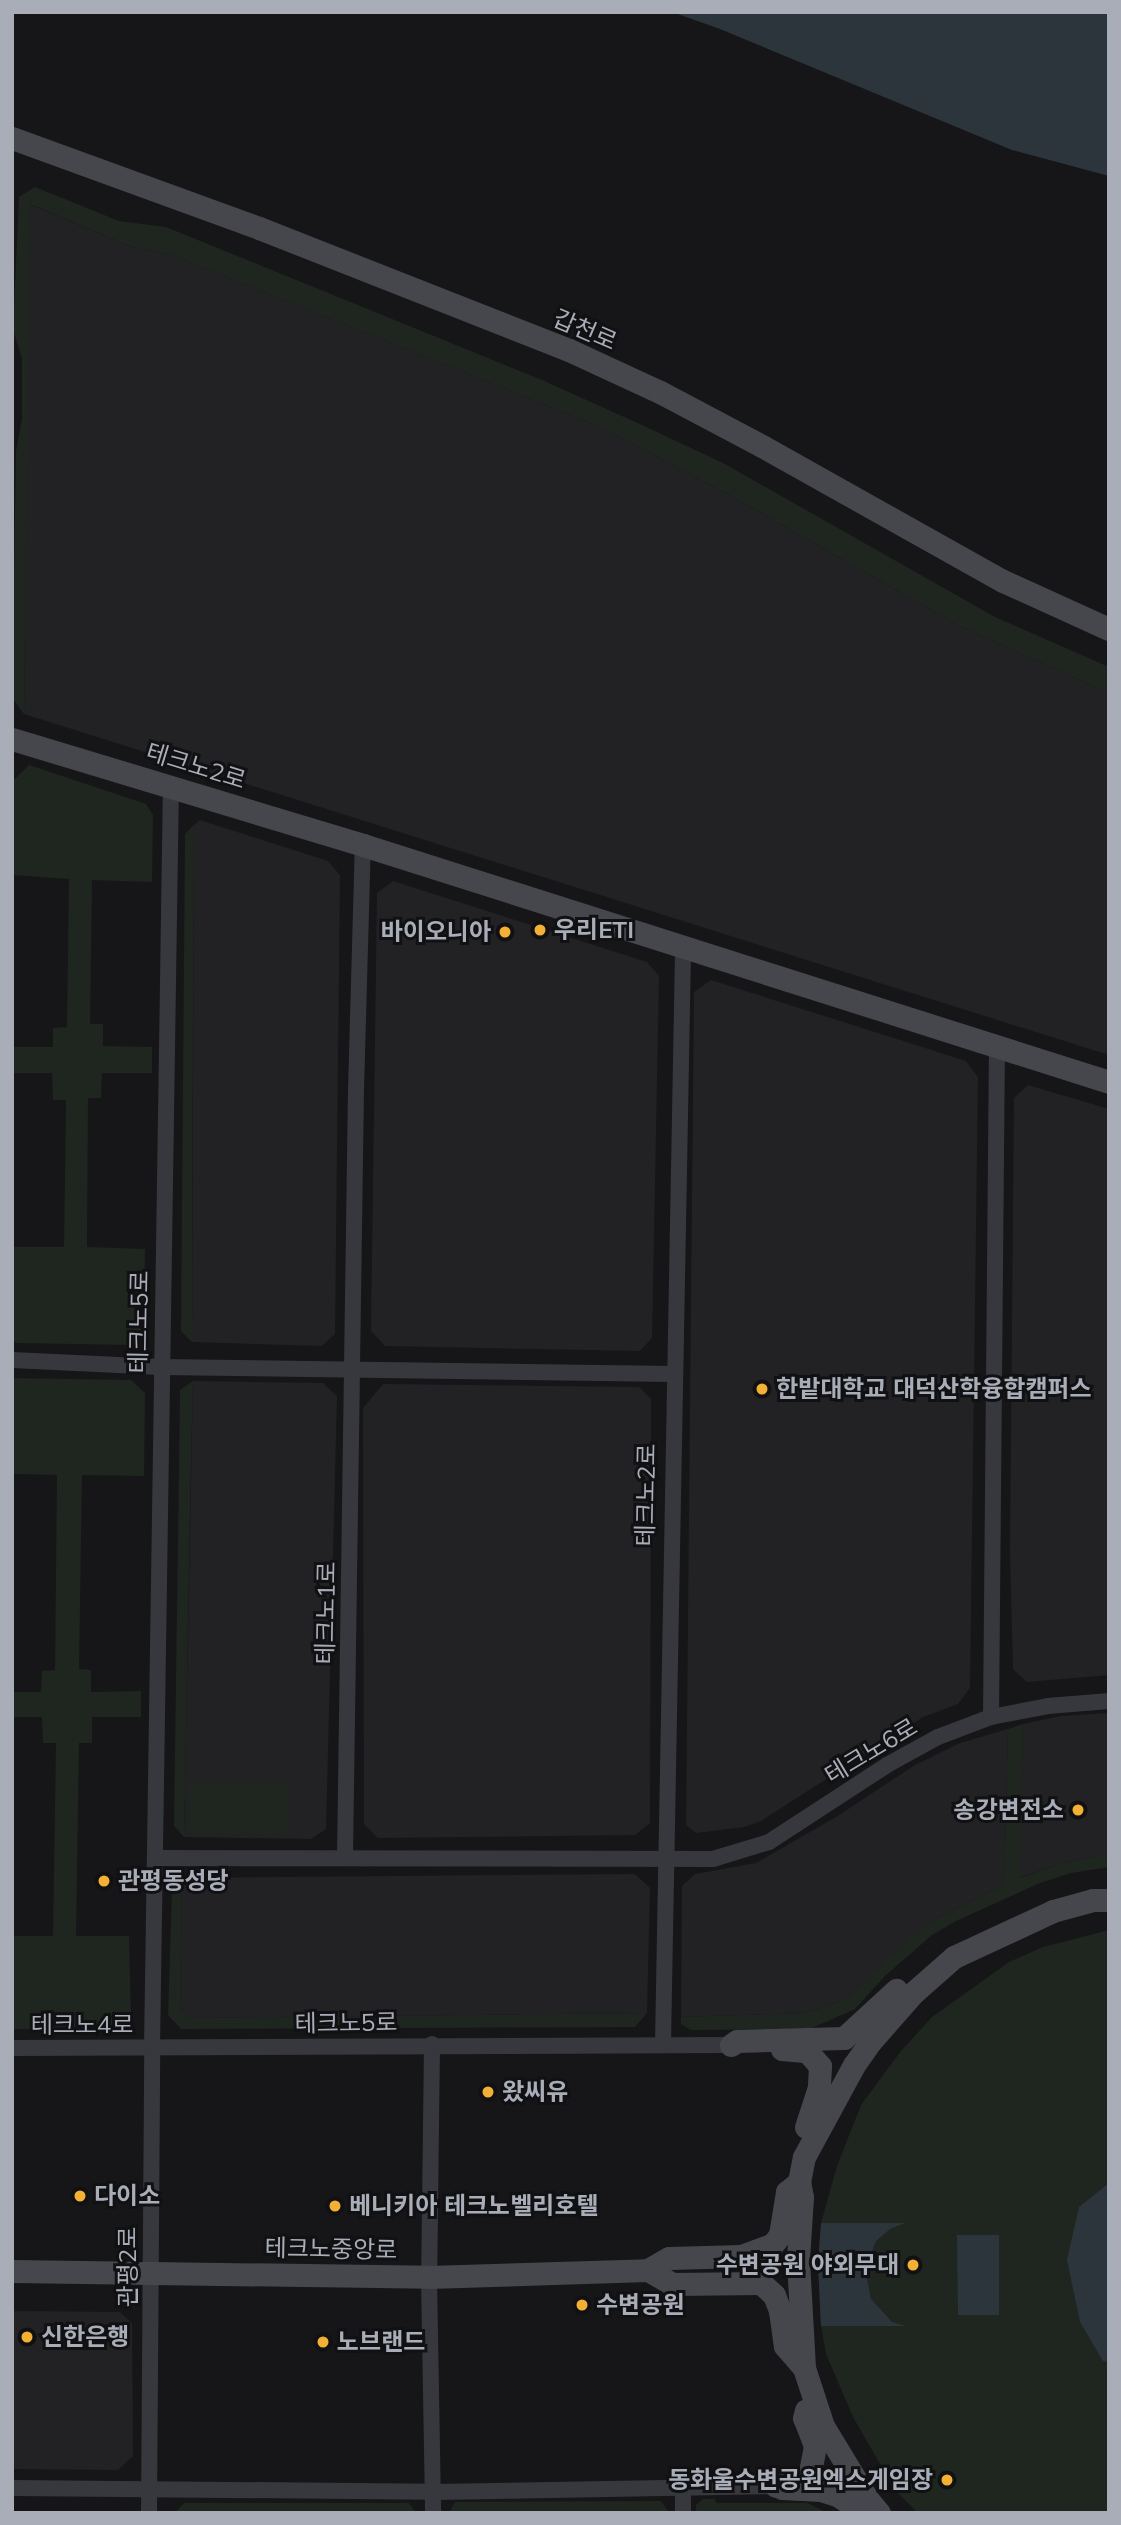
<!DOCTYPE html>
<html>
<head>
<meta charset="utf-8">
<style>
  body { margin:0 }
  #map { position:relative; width:1121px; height:2525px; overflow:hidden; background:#161618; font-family:Mulish,"Noto Sans KR",sans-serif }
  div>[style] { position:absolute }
  .built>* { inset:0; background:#222225 }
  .green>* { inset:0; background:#1e261f }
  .water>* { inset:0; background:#2c353c }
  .street>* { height:16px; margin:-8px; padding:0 8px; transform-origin:8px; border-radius:8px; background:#37383d }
  .secondary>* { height:23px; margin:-11.5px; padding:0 11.5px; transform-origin:11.5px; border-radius:11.5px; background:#45474d }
  .dots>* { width:19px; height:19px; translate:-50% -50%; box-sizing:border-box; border:4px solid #111113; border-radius:50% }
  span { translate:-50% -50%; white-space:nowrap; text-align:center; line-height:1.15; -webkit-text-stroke:6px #111113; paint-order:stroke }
  .street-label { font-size:24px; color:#a8adb8 }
  .poi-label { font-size:24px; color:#a8adb8; font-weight:700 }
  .left { translate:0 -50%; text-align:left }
  .right { translate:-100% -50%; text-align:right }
  .frame { position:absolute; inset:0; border:14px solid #a8adb8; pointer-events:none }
</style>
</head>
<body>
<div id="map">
  <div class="built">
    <div style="clip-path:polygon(29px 204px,132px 247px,166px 253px,603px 428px,726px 493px,960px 626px,1109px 693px,1109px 1055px,24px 714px)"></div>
    <div style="clip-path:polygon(200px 820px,328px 861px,340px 875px,335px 1334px,322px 1346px,192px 1342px,194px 825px)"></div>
    <div style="clip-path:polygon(393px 881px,647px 962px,659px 976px,652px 1338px,640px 1351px,385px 1346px,371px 1331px,377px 893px)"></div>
    <div style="clip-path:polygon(711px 980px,966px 1061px,978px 1077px,970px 1688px,958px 1704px,923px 1717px,761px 1821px,744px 1827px,696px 1833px,686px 1825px,694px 992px)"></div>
    <div style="clip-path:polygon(1028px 1085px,1109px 1109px,1109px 1675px,1027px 1682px,1013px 1669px,1010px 1550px,1014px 1098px)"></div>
    <div style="clip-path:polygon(193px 1381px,323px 1383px,337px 1396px,326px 1829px,311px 1839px,184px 1837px)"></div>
    <div style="clip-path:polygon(383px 1384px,639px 1387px,651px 1399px,650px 1823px,635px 1835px,378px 1838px,364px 1824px,363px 1408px)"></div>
    <div style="clip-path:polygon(1109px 1713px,1109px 1854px,1062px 1863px,1019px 1878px,1023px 1724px,1061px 1716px)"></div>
    <div style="clip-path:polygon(1008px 1729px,1004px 1885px,934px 1920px,846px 1999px,806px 2013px,681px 2017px,682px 1886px,695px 1874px,756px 1863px,836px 1817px,915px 1765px,960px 1743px)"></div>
    <div style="clip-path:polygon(635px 1874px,650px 1888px,647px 2013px,189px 2018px,180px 2008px,182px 1878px)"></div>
    <div style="clip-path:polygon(15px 2311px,120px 2312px,132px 2323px,133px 2456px,118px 2470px,12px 2469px,12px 2314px)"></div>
  </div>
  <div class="green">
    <div style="clip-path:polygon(35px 187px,119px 221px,166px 227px,542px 380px,642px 425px,723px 463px,995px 617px,1109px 667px,1109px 693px,960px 626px,726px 493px,603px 428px,166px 253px,132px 247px,30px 204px,24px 714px,12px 698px,16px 451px,22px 419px,22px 358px,13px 330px,19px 197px)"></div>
    <div style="clip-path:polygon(29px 765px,146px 804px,153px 815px,152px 882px,92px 880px,90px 1024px,103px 1024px,103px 1046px,152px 1047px,152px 1073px,102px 1073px,101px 1098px,88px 1098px,87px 1247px,145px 1249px,144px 1332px,131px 1345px,16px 1343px,12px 1339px,12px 1247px,64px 1247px,66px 1100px,53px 1100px,52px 1073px,12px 1073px,12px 1047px,53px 1047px,53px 1028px,67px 1027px,69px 879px,12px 875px,13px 781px)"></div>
    <div style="clip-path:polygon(194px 825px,192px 1216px,192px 1342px,181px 1331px,185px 834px)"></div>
    <div style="clip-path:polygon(12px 1378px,131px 1380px,145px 1393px,144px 1476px,82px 1475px,79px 1669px,91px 1670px,91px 1692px,141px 1691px,141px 1717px,92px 1717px,92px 1743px,79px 1743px,76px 1936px,129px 1936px,131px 2018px,119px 2030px,12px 2029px,12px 1936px,53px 1936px,56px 1743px,43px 1743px,42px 1717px,12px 1717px,12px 1692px,41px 1692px,42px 1671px,55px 1670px,57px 1475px,12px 1474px)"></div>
    <div style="clip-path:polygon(193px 1381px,191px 1459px,184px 1837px,174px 1826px,180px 1390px)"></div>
    <div style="clip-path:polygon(1023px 1724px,1020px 1878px,1062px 1863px,1109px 1854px,1109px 1867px,1071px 1873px,1040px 1883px,956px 1921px,932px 1935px,885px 1976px,855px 2009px,810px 2029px,691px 2030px,681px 2024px,681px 2017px,806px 2013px,846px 1999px,912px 1936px,934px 1920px,1004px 1885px,1008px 1729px)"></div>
    <div style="clip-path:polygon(287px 1782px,287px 1833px,188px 1834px,189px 1783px)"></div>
    <div style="clip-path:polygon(182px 1878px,180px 2008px,189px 2018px,647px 2013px,635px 2027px,181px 2029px,168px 2015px,172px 1889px)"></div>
    <div style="clip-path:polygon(1109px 1930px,1109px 2513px,918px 2513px,895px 2490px,853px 2417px,826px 2354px,821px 2326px,818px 2264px,821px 2223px,837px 2166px,861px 2105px,901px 2051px,932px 2017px,1009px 1962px,1043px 1947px)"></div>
    <div style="clip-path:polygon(703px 2499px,715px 2499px,716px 2503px,807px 2503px,828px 2513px,696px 2513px,696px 2505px)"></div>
    <div style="clip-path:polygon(661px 2501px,669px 2513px,449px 2513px,455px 2502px)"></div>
    <div style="clip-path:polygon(184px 2503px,409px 2503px,416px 2513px,175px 2513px)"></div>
  </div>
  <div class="water">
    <div style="clip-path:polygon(672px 12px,1109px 12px,1109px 176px,1012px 150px,720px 29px)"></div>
    <div style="clip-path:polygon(1109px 2183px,1109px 2362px,1103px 2361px,1080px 2322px,1067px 2260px,1079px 2207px)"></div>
    <div style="clip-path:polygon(821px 2223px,905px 2223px,890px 2229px,876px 2241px,865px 2269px,871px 2299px,892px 2322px,906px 2326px,821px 2326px,818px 2264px)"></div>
    <div style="clip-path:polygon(957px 2235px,999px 2235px,999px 2315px,958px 2315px)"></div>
  </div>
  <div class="street">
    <div style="left:12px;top:1360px;width:149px;rotate:2.7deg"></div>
    <div style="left:161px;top:1367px;width:513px;rotate:0.78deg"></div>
    <div style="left:991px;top:1717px;width:669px;rotate:-89.49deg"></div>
    <div style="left:345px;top:1857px;width:767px;rotate:-89.18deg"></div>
    <div style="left:356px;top:1090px;width:245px;rotate:-88.4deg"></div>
    <div style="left:155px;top:1858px;width:558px;rotate:0.1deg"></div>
    <div style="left:713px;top:1859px;width:59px;rotate:-16.9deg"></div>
    <div style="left:769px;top:1842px;width:141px;rotate:-33.1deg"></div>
    <div style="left:887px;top:1765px;width:58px;rotate:-28.8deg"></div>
    <div style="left:938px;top:1737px;width:57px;rotate:-20.7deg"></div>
    <div style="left:991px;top:1717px;width:58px;rotate:-10.9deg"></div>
    <div style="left:1048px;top:1706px;width:61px;rotate:-4.7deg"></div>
    <div style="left:663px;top:2043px;width:1096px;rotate:-88.95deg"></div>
    <div style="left:432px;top:2044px;width:233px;rotate:90.7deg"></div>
    <div style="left:429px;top:2277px;width:236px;rotate:89deg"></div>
    <div style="left:12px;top:2048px;width:719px;rotate:-0.24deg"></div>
    <div style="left:12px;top:2488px;width:420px;rotate:0.5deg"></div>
    <div style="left:432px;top:2492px;width:344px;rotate:-1deg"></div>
    <div style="left:683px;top:2488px;width:25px;rotate:90deg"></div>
    <div style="left:149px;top:2513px;width:465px;rotate:-89.6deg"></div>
    <div style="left:152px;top:2048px;width:1262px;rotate:-89.14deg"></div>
  </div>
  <div class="secondary">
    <div style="left:12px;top:138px;width:263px;rotate:20deg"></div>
    <div style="left:259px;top:228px;width:333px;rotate:21.5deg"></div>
    <div style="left:569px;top:350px;width:100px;rotate:24.8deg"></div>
    <div style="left:660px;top:392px;width:115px;rotate:27.9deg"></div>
    <div style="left:762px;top:446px;width:276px;rotate:29.3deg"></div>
    <div style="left:1003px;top:581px;width:116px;rotate:24.4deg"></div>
    <div style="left:12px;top:739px;width:367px;rotate:16.8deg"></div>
    <div style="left:363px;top:845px;width:783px;rotate:17.62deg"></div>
    <div style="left:731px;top:2045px;width:7px;rotate:-34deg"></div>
    <div style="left:737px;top:2041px;width:107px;rotate:-1.6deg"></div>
    <div style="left:844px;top:2038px;width:71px;rotate:-42.7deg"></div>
    <div style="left:782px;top:2049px;width:25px;rotate:5deg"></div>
    <div style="left:807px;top:2051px;width:20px;rotate:49deg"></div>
    <div style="left:820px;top:2066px;width:21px;rotate:93deg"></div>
    <div style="left:819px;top:2087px;width:42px;rotate:108deg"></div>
    <div style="left:648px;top:2270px;width:28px;rotate:30deg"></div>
    <div style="left:672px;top:2284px;width:89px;rotate:-0.6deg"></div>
    <div style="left:761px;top:2283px;width:18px;rotate:43deg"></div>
    <div style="left:774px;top:2295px;width:17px;rotate:69deg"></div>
    <div style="left:780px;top:2311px;width:35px;rotate:82deg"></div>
    <div style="left:785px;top:2346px;width:29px;rotate:49deg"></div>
    <div style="left:12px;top:2271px;width:417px;rotate:0.8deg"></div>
    <div style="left:429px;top:2277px;width:219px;rotate:-1.8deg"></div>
    <div style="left:648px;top:2270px;width:24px;rotate:-30deg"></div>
    <div style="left:669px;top:2258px;width:72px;rotate:-1.6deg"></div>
    <div style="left:741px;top:2256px;width:33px;rotate:-20deg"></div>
    <div style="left:772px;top:2245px;width:13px;rotate:-51deg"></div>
    <div style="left:780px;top:2235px;width:44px;rotate:-80.8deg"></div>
    <div style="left:787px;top:2192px;width:16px;rotate:-40deg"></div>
    <div style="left:776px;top:2486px;width:21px;rotate:-11deg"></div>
    <div style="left:797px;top:2482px;width:16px;rotate:-38deg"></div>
    <div style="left:810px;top:2472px;width:26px;rotate:-79deg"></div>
    <div style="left:815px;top:2446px;width:30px;rotate:-111deg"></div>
    <div style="left:804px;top:2418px;width:8px;rotate:-76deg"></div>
    <div style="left:782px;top:2488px;width:39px;rotate:3deg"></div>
    <div style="left:821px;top:2490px;width:19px;rotate:18deg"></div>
    <div style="left:839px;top:2496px;width:29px;rotate:35deg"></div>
    <div style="left:879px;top:2513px;width:17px;rotate:-130deg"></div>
    <div style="left:868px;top:2500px;width:87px;rotate:-121.3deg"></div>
    <div style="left:823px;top:2426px;width:61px;rotate:-108.1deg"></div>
    <div style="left:804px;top:2368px;width:109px;rotate:-93.2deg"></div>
    <div style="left:798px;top:2259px;width:62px;rotate:-86.3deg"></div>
    <div style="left:802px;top:2197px;width:15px;rotate:-101deg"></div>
    <div style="left:799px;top:2182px;width:25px;rotate:-79deg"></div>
    <div style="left:804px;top:2157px;width:105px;rotate:-61.5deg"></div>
    <div style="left:854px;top:2065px;width:29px;rotate:-55deg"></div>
    <div style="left:871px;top:2041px;width:64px;rotate:-48.8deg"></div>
    <div style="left:913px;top:1993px;width:55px;rotate:-41.3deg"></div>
    <div style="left:954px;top:1957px;width:109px;rotate:-24.9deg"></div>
    <div style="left:1053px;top:1911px;width:41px;rotate:-15.4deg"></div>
    <div style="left:1093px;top:1900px;width:16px"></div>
  </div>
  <div class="dots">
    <div style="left:540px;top:930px;background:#f2b134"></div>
    <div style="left:505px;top:932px;background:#f2b134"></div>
    <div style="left:762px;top:1389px;background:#f2b134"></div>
    <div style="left:1078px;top:1810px;background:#f2b134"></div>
    <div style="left:104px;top:1881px;background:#f2b134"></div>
    <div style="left:488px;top:2092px;background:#f2b134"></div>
    <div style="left:80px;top:2196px;background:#f2b134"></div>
    <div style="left:335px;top:2206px;background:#f2b134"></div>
    <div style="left:913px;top:2265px;background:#f2b134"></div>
    <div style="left:582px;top:2305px;background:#f2b134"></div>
    <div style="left:27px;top:2337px;background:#f2b134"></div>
    <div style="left:323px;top:2342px;background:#f2b134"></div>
    <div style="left:947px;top:2480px;background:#f2b134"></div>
  </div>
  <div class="street-label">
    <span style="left:585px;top:330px;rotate:23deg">갑천로</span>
    <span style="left:196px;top:766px;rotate:17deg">테크노2로</span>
    <span style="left:139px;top:1322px;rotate:-89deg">테크노5로</span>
    <span style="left:646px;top:1495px;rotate:-89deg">테크노2로</span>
    <span style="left:326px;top:1613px;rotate:-89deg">테크노1로</span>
    <span style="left:871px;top:1751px;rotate:-31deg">테크노6로</span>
    <span style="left:346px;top:2023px;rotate:-1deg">테크노5로</span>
    <span style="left:82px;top:2025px">테크노4로</span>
    <span style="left:331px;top:2249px;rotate:1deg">테크노중앙로</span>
    <span style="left:128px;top:2267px;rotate:-90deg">관평2로</span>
  </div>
  <div class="poi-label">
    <span class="left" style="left:554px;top:930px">우리ETI</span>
    <span class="right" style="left:491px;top:932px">바이오니아</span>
    <span class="left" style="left:776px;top:1389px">한밭대학교 대덕산학융합캠퍼스</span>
    <span class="right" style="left:1064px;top:1810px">송강변전소</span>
    <span class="left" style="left:118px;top:1881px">관평동성당</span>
    <span class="left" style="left:502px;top:2092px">왔씨유</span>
    <span class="left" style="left:94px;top:2196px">다이소</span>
    <span class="left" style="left:349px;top:2206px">베니키아 테크노벨리호텔</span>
    <span class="right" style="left:899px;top:2265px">수변공원 야외무대</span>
    <span class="left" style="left:596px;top:2305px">수변공원</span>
    <span class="left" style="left:41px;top:2337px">신한은행</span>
    <span class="left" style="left:337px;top:2342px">노브랜드</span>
    <span class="right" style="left:933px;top:2480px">동화울수변공원엑스게임장</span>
  </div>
  <div class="frame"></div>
</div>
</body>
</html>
